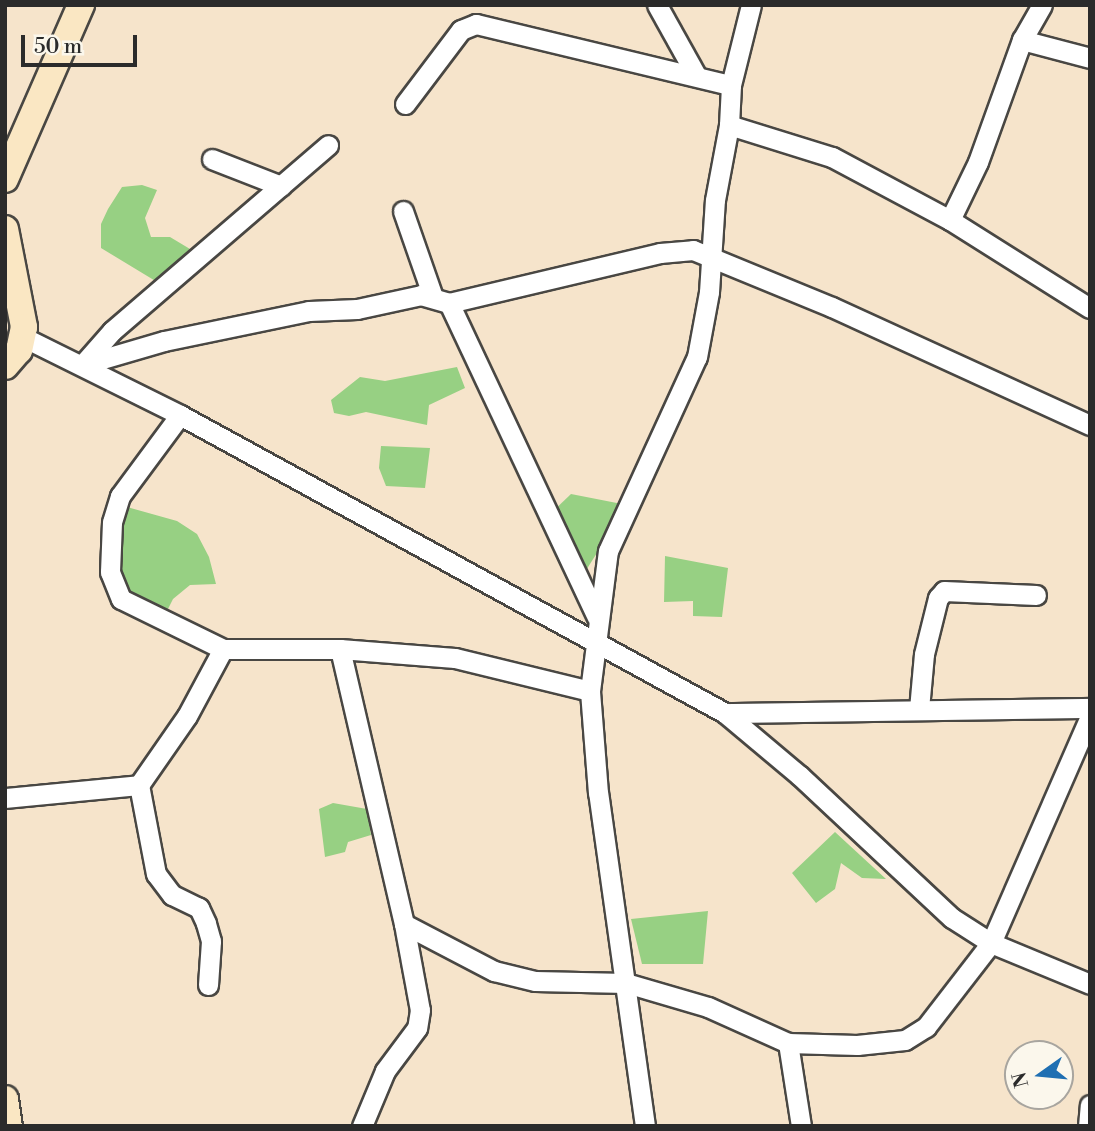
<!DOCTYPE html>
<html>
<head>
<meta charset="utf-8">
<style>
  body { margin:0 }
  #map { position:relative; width:1095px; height:1131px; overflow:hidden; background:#f6e4cb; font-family:"Libre Bodoni",serif }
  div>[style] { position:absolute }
  .green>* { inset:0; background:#97d083 }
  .roads { filter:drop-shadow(2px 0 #494743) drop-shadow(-2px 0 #494743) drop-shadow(0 2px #494743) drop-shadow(0 -2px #494743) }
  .street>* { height:19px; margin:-9.5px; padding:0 9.5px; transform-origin:9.5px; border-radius:9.5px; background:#fff }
  .secondary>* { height:26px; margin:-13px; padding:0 13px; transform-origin:13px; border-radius:13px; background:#fae7c3 }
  span { translate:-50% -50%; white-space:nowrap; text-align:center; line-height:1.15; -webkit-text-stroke:6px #fbf7ec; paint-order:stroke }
  .frame { position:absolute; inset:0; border:7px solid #2b2b2b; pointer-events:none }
  .north { position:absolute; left:1004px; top:1040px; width:70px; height:70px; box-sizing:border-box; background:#fbf7ec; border:2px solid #a8a59f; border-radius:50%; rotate:255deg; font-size:19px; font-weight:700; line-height:28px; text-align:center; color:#2b2b2b }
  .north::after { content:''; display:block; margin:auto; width:24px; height:32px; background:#1f6fb2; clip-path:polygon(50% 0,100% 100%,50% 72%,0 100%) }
  .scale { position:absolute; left:21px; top:35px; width:116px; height:32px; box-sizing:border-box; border:4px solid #2b2b2b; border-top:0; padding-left:9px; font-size:21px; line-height:24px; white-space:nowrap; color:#2b2b2b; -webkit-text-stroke:5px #fbf7ec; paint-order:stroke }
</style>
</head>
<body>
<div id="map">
  <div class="green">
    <div style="clip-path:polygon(142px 185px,157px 190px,145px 218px,151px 237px,170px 237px,200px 255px,167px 288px,101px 248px,101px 224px,108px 209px,122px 187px)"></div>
    <div style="clip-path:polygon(457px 367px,465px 388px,429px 405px,427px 425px,366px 412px,349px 416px,334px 413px,331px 400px,360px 377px,385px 381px)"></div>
    <div style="clip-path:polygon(381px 446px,430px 448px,425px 488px,386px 486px,379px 468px)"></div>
    <div style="clip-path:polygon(571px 494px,627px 505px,580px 580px,548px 516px)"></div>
    <div style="clip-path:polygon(127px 507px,177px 521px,197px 534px,209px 557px,216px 584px,190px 585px,173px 599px,163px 619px,121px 599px,118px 543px)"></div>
    <div style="clip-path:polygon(665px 556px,728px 568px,722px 617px,693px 616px,693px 601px,664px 602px)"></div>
    <div style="clip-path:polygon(333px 803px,367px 809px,371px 835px,348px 842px,345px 852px,325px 857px,319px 809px)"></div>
    <div style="clip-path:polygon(835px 832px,886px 879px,862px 878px,841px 863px,835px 889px,816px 903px,792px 873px)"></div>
    <div style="clip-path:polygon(708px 911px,703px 964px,642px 964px,631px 919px)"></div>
  </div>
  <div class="roads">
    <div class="street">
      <div style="left:657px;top:5px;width:80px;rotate:60.9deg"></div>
      <div style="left:1022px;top:40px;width:70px;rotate:14.8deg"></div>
      <div style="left:405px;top:104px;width:93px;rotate:-52.9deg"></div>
      <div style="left:461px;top:30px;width:16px;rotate:-22deg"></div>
      <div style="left:476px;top:24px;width:262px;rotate:13.5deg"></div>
      <div style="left:729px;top:125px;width:108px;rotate:17.3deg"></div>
      <div style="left:832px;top:157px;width:134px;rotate:28.1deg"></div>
      <div style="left:950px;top:220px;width:165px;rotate:32.2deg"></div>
      <div style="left:212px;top:159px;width:74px;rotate:21.4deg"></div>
      <div style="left:403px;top:211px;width:91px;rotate:70.8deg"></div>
      <div style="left:950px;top:220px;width:64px;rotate:-64.2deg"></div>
      <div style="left:978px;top:162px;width:130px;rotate:-70.2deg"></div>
      <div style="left:1022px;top:40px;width:40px;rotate:-60.3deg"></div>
      <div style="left:449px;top:303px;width:347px;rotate:64.8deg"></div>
      <div style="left:23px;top:337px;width:175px;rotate:26.4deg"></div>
      <div style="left:180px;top:415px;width:621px;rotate:28.67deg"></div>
      <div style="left:725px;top:713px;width:97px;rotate:40deg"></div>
      <div style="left:799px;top:775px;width:209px;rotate:43.1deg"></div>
      <div style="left:952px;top:918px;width:46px;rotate:32.7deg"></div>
      <div style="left:991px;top:943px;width:107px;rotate:22.5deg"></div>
      <div style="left:83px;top:364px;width:44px;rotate:-48.7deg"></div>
      <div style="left:112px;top:331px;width:285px;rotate:-40.7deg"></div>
      <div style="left:82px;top:365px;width:85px;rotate:-16.3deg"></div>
      <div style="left:164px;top:341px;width:148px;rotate:-11.7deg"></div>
      <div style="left:309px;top:311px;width:48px;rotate:-2.4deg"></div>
      <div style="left:357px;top:309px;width:66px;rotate:-12.3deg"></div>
      <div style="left:421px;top:295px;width:29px;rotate:16deg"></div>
      <div style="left:449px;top:303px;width:217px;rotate:-13.3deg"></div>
      <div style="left:660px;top:253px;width:33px;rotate:-5deg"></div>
      <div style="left:693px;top:250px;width:150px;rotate:22.3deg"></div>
      <div style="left:832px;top:307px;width:284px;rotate:24.6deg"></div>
      <div style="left:180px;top:415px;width:101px;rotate:126.5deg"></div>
      <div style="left:120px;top:496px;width:27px;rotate:107deg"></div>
      <div style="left:112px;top:522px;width:50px;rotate:92.3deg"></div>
      <div style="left:110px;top:572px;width:29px;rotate:68deg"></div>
      <div style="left:121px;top:599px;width:114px;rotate:26.1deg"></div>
      <div style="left:223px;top:649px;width:117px"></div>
      <div style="left:340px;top:649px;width:115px;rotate:4.5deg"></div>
      <div style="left:455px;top:658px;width:139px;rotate:13.7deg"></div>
      <div style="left:340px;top:649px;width:282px;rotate:76.9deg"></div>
      <div style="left:404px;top:924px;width:87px;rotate:79.5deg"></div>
      <div style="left:420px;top:1010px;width:18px;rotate:99deg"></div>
      <div style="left:417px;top:1028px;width:54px;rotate:126.7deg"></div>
      <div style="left:385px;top:1071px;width:60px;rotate:112.7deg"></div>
      <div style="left:919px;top:709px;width:55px;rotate:-84.8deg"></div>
      <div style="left:924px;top:654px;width:58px;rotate:-76deg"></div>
      <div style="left:938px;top:598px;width:9px;rotate:-49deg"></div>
      <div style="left:944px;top:591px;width:92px;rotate:2.5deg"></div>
      <div style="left:725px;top:713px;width:365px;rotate:-0.8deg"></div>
      <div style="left:5px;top:798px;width:135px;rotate:-5.5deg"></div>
      <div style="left:404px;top:924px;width:102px;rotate:27.6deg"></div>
      <div style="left:494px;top:971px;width:42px;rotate:13.7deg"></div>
      <div style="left:535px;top:981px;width:91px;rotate:1.3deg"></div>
      <div style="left:626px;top:983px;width:85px;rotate:16.3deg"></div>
      <div style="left:708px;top:1007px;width:88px;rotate:24.2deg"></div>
      <div style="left:788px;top:1043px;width:69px;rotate:1.7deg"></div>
      <div style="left:857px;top:1045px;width:48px;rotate:-5.9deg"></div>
      <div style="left:905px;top:1040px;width:25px;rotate:-32deg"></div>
      <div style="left:926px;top:1027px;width:106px;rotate:-52.3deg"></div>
      <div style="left:991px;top:943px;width:248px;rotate:-66.4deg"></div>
      <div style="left:208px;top:985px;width:44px;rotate:-86.1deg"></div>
      <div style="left:211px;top:941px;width:19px;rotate:-106deg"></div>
      <div style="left:206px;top:923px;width:17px;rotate:-115deg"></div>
      <div style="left:199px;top:908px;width:30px;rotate:-154deg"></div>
      <div style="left:172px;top:895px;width:26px;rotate:-127deg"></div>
      <div style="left:156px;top:874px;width:91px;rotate:-100.8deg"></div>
      <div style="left:139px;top:785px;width:84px;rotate:-55.2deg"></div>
      <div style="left:187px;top:716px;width:76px;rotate:-61.8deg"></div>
      <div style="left:788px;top:1043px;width:84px;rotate:81.1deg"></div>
      <div style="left:645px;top:1126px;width:336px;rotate:-98deg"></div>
      <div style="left:598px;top:793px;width:102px;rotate:-94.5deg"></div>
      <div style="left:590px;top:691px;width:141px;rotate:-82.7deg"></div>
      <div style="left:608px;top:551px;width:213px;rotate:-65.4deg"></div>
      <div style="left:697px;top:357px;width:66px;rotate:-79.5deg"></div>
      <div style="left:709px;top:292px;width:92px;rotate:-86.3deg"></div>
      <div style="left:715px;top:200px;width:76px;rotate:-79.4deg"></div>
      <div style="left:729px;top:125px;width:40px;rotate:-87.1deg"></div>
      <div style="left:731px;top:85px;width:82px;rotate:-76deg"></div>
      <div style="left:1088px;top:1126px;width:21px;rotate:-85deg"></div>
    </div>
    <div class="secondary">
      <div style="left:5px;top:179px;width:190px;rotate:-66.4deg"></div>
      <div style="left:5px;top:229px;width:100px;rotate:79deg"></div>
      <div style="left:24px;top:327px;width:24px;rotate:102deg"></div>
      <div style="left:19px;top:350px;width:21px;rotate:131deg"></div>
      <div style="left:5px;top:1099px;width:27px;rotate:82deg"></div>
    </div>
  </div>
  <div class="frame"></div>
  <div class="north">N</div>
  <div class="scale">50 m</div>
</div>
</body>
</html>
